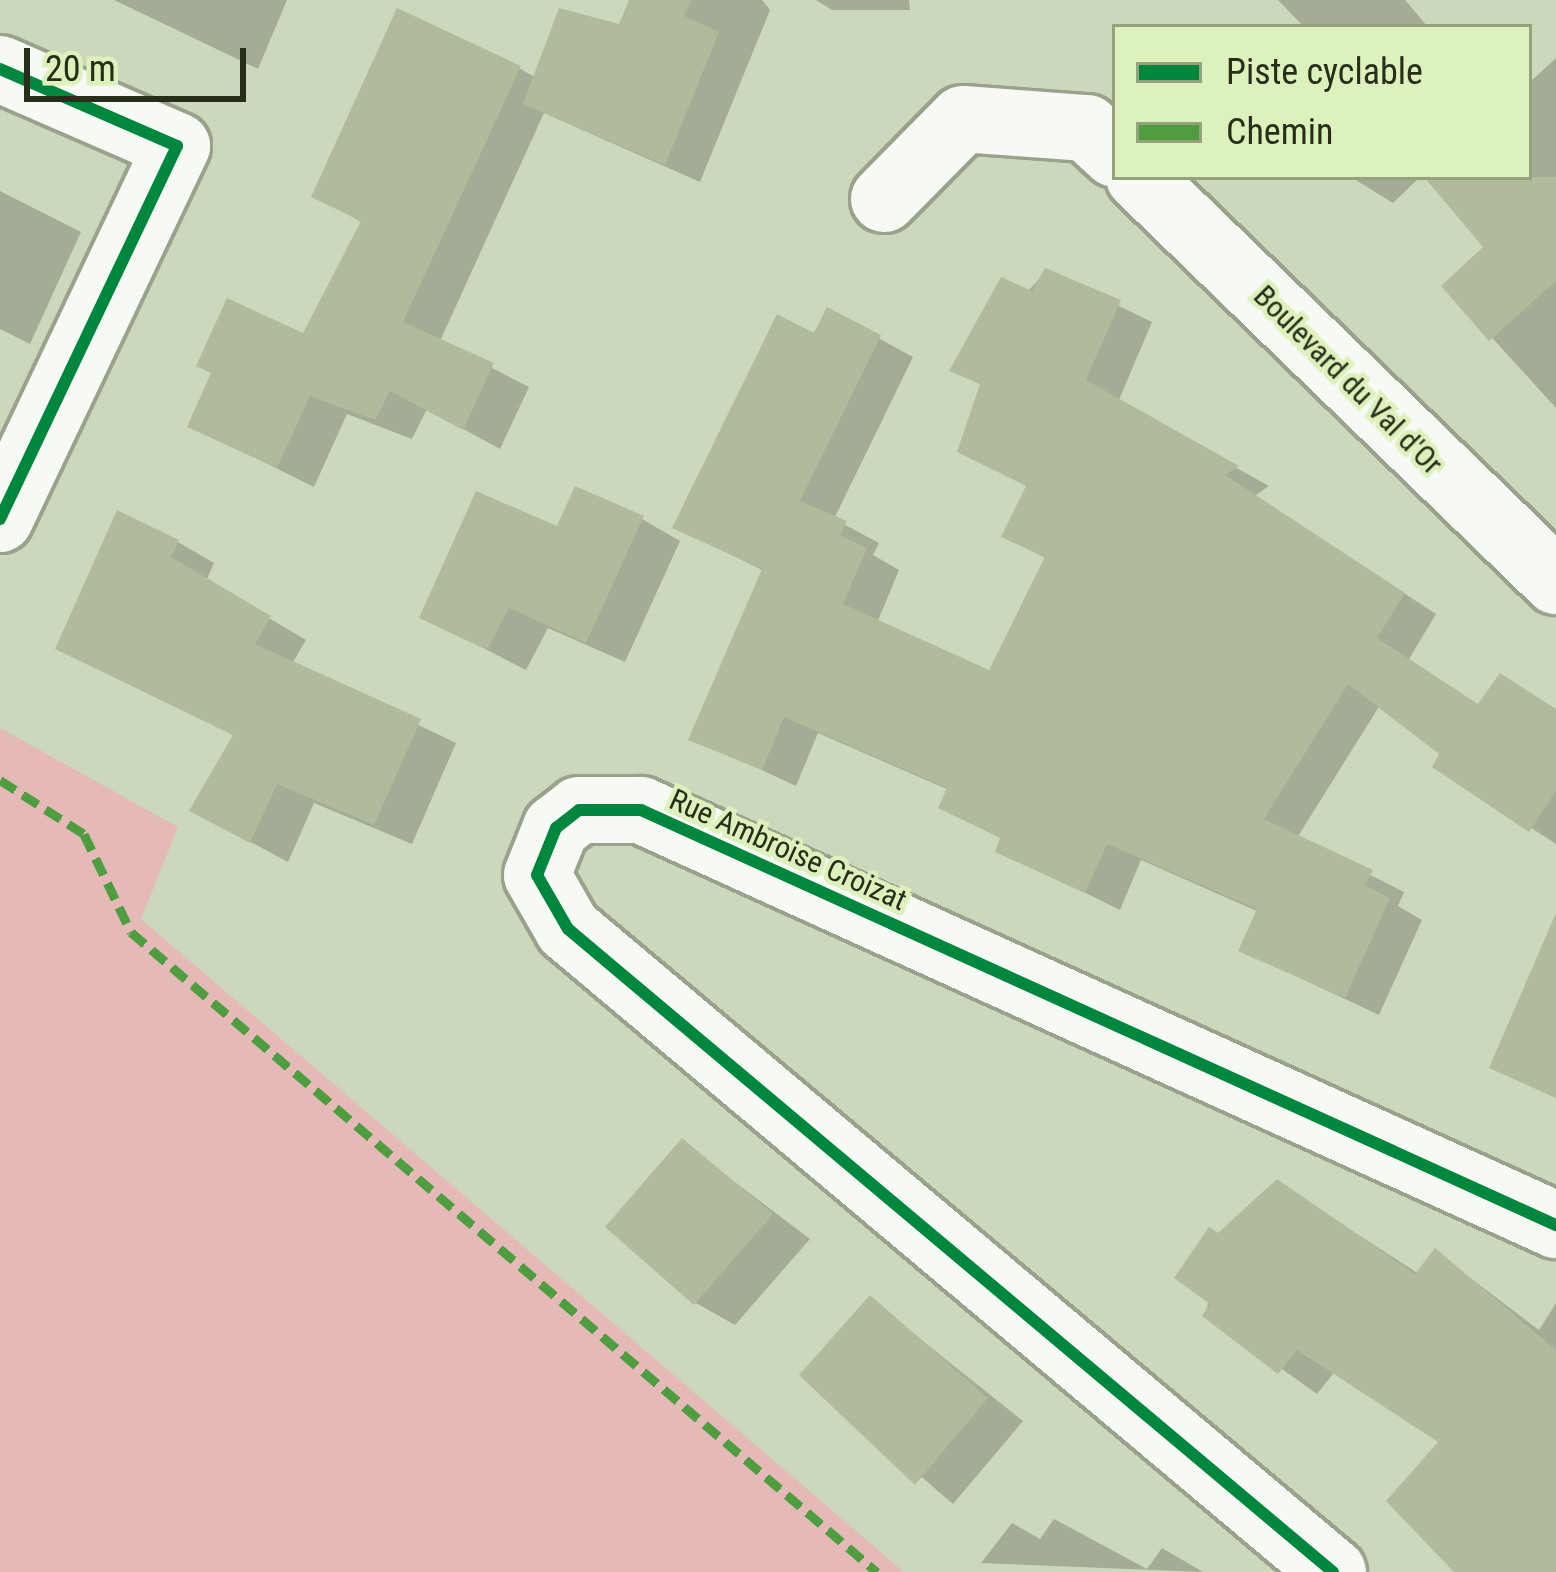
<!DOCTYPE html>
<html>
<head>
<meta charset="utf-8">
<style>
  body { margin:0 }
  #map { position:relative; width:1556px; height:1572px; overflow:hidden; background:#ccd8bb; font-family:"Roboto Condensed",sans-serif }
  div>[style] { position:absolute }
  .green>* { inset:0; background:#e4b9b7 }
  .shadow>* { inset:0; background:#0003 }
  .building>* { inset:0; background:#afbb9a }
  .roads { filter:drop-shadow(3px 0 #99a28b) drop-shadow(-3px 0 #99a28b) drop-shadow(0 3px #99a28b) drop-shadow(0 -3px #99a28b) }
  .minor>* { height:66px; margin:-33px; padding:0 33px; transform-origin:33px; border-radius:33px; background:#f7f9f5 }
  .quiet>* { height:9px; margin-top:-4.5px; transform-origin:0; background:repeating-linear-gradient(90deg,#4e9d3e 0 18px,transparent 0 27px) }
  .cycleway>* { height:12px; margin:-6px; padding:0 6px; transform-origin:6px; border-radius:6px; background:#00873e }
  span { translate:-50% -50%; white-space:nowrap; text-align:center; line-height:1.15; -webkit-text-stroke:9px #dcf1bb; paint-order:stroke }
  .street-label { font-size:30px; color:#272e1a }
  .legend { position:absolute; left:1112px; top:24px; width:420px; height:156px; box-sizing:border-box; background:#dcf1bb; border:3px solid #94a37b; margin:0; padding:15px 21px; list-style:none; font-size:36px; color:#272e1a }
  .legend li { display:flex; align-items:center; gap:24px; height:60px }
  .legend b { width:60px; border:3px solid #94a37b }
  .scale { position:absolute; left:24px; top:48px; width:222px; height:54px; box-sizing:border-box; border:6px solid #272e1a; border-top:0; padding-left:15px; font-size:36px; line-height:42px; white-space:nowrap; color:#272e1a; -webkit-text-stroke:9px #dcf1bb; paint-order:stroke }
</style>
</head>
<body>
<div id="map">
  <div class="green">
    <div style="clip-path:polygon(0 728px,178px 827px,141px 919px,904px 1572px,0 1572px)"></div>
  </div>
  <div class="shadow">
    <div style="clip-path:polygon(114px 0,287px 0,258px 69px)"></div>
    <div style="clip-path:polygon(632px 0,762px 0,770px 10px,700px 182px,544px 113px,440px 341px,529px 387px,500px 449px,427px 409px,412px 439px,347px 414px,314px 487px,191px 426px,305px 337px,363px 223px,315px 196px,519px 68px,536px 78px,621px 27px)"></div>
    <div style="clip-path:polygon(816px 0,909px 0,910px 10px,832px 10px)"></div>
    <div style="clip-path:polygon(1278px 0,1405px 0,1428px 27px,1304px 27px)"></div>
    <div style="clip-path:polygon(1556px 58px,1556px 408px,1445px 286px,1487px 248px,1428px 177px,1529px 177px,1529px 83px)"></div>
    <div style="clip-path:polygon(1351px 177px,1420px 177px,1393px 203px)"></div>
    <div style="clip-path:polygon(0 191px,81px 232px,30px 344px,0 329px)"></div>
    <div style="clip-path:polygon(1047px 271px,1152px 322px,1118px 402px,1269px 486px,1255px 496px,1436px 614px,1409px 659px,1480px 707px,1556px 710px,1556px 844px,1436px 766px,1443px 753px,1380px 705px,1297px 838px,1404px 892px,1398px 906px,1422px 920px,1379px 1015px,1241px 950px,1259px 912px,1141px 860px,1120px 910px,999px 850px,1003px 839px,942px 807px,949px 790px,818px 733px,796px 786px,692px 738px,764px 571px,676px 527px,829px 311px,913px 357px,834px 519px,879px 543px,873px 555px,899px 570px,877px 623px,991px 674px,1047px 559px,1005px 536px,1029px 487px,961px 451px,983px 386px,953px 369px)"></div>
    <div style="clip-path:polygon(642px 519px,680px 541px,625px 662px,548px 628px,526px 670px,423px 617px,558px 530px)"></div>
    <div style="clip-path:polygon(178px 542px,214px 563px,206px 581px,306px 640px,292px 664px,456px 743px,412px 844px,314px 803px,288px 862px,230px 831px,235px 736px,59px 648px)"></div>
    <div style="clip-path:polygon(682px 1142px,810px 1239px,735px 1325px,696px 1303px)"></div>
    <div style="clip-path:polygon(1278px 1183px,1419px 1274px,1436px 1252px,1539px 1330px,1556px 1303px,1556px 1408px,1336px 1370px,1317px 1394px,1206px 1315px,1218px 1236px)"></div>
    <div style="clip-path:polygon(870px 1299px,1023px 1421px,953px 1504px,803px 1375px)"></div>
    <div style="clip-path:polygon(1054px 1519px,1147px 1569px,1162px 1548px,1203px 1572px,981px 1563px,1012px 1523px,1040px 1539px)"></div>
  </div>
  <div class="building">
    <div style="clip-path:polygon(629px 0,692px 0,684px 16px,719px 32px,665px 165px,523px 104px,559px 8px,619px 24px)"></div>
    <div style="clip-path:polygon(397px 8px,521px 66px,403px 322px,494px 363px,463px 430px,390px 391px,375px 420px,310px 396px,277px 468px,187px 427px,211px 373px,196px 366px,227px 298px,303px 333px,361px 221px,311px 197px)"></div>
    <div style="clip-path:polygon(1424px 177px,1556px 177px,1556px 281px,1489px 341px,1441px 286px,1483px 247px)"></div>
    <div style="clip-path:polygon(1045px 268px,1121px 300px,1086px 380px,1239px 466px,1225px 475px,1405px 593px,1377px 638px,1478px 704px,1500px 673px,1556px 709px,1556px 791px,1529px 832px,1432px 767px,1439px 754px,1348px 684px,1264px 819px,1373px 870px,1365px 885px,1390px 898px,1345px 998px,1238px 951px,1257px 909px,1107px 844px,1085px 893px,995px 852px,1000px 838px,938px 808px,947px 788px,784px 717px,762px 770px,688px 740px,762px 569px,672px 528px,777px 314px,814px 333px,827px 307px,881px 335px,800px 501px,847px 521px,840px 535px,867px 548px,843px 604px,989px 670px,1045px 557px,1001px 537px,1026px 486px,957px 452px,980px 384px,949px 371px,1001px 277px,1032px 291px)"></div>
    <div style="clip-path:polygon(575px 486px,644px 516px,586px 643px,509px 608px,487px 650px,419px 618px,476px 491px,557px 526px)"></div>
    <div style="clip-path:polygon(117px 510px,179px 540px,171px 557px,271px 616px,255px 644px,421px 719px,374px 825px,277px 784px,250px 843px,189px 811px,233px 735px,55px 649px)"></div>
    <div style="clip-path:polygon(1556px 913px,1556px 1098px,1489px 1068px)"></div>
    <div style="clip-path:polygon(682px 1138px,773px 1214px,694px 1305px,605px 1227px)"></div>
    <div style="clip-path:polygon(1277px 1179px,1415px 1274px,1435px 1248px,1556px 1350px,1556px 1572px,1454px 1572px,1386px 1501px,1438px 1442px,1297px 1350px,1278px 1374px,1202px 1316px,1210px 1304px,1174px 1278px,1209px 1227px,1218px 1233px)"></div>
    <div style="clip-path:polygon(870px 1295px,988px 1398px,915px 1485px,799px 1375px)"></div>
  </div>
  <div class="roads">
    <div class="minor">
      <div style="left:0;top:69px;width:193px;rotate:23.5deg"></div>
      <div style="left:177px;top:146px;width:413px;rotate:115.4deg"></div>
      <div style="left:1139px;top:177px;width:581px;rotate:44.09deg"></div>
      <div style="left:884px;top:199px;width:112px;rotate:-45.4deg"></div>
      <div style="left:963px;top:119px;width:124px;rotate:4.2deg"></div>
      <div style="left:1087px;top:128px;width:38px;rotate:43deg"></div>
      <div style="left:1333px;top:1572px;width:999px;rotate:-139.95deg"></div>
      <div style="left:568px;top:929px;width:62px;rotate:-119.9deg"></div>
      <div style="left:537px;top:875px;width:51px;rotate:-68deg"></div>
      <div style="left:556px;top:828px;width:29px;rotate:-38deg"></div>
      <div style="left:579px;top:810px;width:62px"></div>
      <div style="left:641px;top:810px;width:1005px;rotate:24.4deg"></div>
    </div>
  </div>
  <div class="quiet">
    <div style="left:0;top:780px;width:100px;rotate:32.7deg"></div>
    <div style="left:84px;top:834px;width:109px;rotate:64.4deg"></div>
    <div style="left:131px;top:932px;width:983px;rotate:40.63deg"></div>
  </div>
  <div class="cycleway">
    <div style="left:0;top:69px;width:193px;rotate:23.5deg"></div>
    <div style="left:177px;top:146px;width:413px;rotate:115.4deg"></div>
    <div style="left:1333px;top:1572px;width:999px;rotate:-139.95deg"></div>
    <div style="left:568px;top:929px;width:62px;rotate:-119.9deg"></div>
    <div style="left:537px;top:875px;width:51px;rotate:-68deg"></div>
    <div style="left:556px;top:828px;width:29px;rotate:-38deg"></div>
    <div style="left:579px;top:810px;width:62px"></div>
    <div style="left:641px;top:810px;width:1005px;rotate:24.4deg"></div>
  </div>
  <div class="street-label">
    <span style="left:1348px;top:380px;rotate:45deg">Boulevard du Val d'Or</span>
    <span style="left:788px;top:850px;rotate:24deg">Rue Ambroise Croizat</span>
  </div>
  <ul class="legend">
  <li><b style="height:15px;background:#00873e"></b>Piste cyclable</li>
  <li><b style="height:15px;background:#4e9d3e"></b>Chemin</li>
  </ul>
  <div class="scale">20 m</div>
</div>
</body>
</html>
